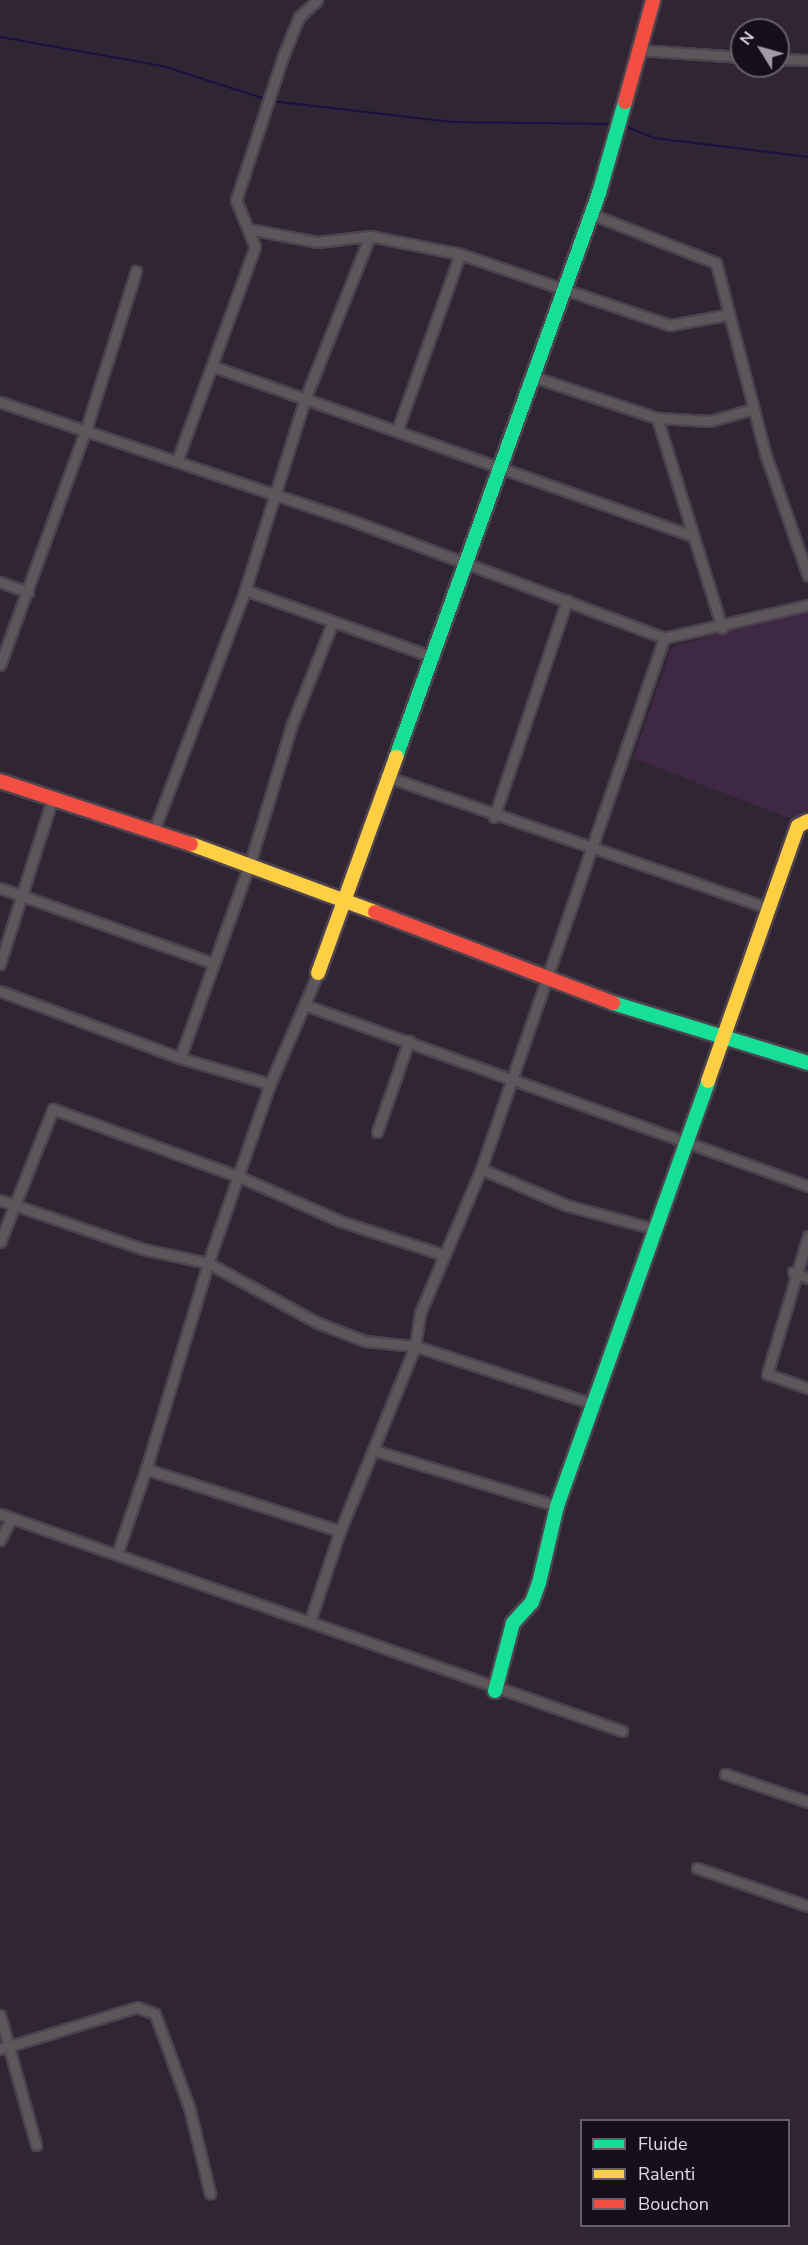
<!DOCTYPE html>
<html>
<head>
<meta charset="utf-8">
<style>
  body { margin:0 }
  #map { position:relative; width:808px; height:2245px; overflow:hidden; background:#302633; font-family:"Nunito Sans",sans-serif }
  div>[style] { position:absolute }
  .built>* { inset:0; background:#3e2843 }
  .stream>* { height:2px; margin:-1px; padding:0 1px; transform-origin:1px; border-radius:1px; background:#190f43 }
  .roads { filter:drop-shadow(2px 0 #4c434f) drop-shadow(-2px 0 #4c434f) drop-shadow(0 2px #4c434f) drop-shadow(0 -2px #4c434f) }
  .street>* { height:9px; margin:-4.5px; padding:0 4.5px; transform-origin:4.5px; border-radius:4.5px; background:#5d575c }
  .fast>* { height:14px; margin:-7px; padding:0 7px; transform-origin:7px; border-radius:7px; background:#16e098 }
  .slow>* { height:14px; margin:-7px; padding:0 7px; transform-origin:7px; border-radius:7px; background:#ffcf43 }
  .jam>* { height:14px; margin:-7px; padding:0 7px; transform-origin:7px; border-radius:7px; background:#f24e42 }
  span { translate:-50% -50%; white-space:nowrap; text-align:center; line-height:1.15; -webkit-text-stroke:6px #160e18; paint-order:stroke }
  .legend { position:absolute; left:580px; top:2119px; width:210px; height:108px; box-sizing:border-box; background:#160e18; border:2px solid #685e6a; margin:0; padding:8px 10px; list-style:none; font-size:18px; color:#e3d7e6 }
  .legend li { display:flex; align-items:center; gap:12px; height:30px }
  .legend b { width:30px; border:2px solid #685e6a }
  .north { position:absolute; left:730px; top:18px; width:60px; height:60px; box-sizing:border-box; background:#160e18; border:2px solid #685e6a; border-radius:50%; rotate:307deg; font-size:16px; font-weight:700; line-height:24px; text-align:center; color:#e3d7e6 }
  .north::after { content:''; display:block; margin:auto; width:21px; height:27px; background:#a499a7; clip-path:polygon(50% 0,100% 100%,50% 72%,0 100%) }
</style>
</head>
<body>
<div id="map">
  <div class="built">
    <div style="clip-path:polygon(808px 609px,808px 815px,794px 820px,633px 758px,672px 647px)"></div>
  </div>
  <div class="stream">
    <div style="left:0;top:37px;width:166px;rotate:10.1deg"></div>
    <div style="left:163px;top:66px;width:107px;rotate:17.9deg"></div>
    <div style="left:271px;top:101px;width:182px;rotate:6.6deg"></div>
    <div style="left:452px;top:122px;width:160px;rotate:0.7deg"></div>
    <div style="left:627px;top:127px;width:29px;rotate:22deg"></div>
    <div style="left:654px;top:138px;width:155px;rotate:7deg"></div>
  </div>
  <div class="roads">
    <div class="street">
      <div style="left:640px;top:50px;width:102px;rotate:3.9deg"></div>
      <div style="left:778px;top:59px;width:30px;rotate:2deg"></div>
      <div style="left:591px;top:214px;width:134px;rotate:21.4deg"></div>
      <div style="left:716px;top:263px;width:196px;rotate:75.5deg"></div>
      <div style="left:765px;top:453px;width:130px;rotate:70.7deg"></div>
      <div style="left:249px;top:229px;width:69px;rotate:10.8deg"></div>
      <div style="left:317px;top:242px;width:53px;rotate:-6.5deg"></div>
      <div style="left:370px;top:236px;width:92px;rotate:11.3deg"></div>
      <div style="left:460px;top:254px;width:222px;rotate:18.7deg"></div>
      <div style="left:670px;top:325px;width:57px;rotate:-10.1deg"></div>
      <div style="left:212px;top:366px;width:510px;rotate:19.46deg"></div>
      <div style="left:531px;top:376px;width:133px;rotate:18.4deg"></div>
      <div style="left:657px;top:418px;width:53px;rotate:3.2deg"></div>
      <div style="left:710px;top:421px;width:45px;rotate:-15.6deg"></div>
      <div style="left:0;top:402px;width:376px;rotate:18.6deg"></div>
      <div style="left:356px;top:522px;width:329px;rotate:20.6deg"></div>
      <div style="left:664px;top:638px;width:148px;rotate:-12.9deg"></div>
      <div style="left:657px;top:418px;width:220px;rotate:72.8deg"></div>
      <div style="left:397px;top:431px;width:188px;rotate:-70.4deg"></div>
      <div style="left:177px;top:461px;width:228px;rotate:-70deg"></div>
      <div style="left:255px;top:247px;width:51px;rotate:-112deg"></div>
      <div style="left:236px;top:200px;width:151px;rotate:-71.9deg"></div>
      <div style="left:283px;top:56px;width:42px;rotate:-67.7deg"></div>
      <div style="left:299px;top:17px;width:25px;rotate:-43deg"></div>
      <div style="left:0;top:582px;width:30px;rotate:20deg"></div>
      <div style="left:245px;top:590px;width:196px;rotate:19.6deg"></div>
      <div style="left:0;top:665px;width:248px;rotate:-70deg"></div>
      <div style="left:85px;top:432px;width:169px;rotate:-72.4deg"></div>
      <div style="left:385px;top:776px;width:406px;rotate:19deg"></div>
      <div style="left:494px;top:817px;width:229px;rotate:-71.4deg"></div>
      <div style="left:154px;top:830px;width:257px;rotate:-69.2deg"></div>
      <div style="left:245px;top:590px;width:200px;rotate:-72.6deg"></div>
      <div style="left:305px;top:399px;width:175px;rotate:-68.3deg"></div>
      <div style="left:0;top:888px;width:226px;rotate:19.4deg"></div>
      <div style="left:0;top:964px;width:175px;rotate:-72.4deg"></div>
      <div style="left:0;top:991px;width:192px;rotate:20.4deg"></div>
      <div style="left:180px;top:1058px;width:94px;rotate:16.1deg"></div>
      <div style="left:305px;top:1005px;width:535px;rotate:19.79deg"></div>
      <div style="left:180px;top:1058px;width:207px;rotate:-70.3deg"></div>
      <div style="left:250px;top:863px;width:145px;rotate:-73.2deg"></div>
      <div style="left:292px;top:724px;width:108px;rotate:-68.2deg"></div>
      <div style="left:377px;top:1132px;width:97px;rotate:-70.8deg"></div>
      <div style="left:0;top:1200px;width:151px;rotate:18.9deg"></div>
      <div style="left:143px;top:1249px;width:66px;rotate:12.2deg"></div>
      <div style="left:208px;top:1263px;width:125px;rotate:28.6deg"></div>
      <div style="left:318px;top:1323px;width:50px;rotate:21deg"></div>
      <div style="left:365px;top:1341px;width:50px;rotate:5.7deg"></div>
      <div style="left:415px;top:1346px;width:187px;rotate:18deg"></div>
      <div style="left:655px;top:1229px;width:92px;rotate:-164.9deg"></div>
      <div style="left:566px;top:1205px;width:92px;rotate:-157deg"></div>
      <div style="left:481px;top:1169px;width:562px;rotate:-70.98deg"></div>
      <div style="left:808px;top:1236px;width:144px;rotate:106.5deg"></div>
      <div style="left:767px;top:1374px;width:43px;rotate:18.9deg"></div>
      <div style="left:0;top:1242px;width:143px;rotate:-68.3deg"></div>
      <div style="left:53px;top:1109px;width:199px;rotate:20deg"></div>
      <div style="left:240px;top:1177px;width:109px;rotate:23.7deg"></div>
      <div style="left:340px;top:1221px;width:109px;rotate:18.1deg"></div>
      <div style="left:793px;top:1272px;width:16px;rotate:22deg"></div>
      <div style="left:373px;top:1450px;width:192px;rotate:16.9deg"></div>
      <div style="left:0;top:1514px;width:659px;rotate:19.23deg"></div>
      <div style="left:340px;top:1531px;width:200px;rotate:-67.9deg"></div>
      <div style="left:415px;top:1346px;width:33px;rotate:-81deg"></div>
      <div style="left:420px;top:1313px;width:156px;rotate:-67deg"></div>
      <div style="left:0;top:1540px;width:25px;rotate:-63deg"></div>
      <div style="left:117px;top:1554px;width:90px;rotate:-71.2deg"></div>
      <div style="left:310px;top:1621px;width:95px;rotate:-71.6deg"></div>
      <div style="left:340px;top:1531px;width:204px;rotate:-162.3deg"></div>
      <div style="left:146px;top:1469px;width:215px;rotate:-73.2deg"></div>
      <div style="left:208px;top:1263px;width:189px;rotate:-70.9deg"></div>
      <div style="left:270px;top:1084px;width:121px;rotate:-66.6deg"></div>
      <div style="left:725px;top:1774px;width:88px;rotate:18.6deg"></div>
      <div style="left:697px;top:1868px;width:117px;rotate:18.9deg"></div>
      <div style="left:0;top:2015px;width:135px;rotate:74.5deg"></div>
      <div style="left:0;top:2049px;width:143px;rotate:-17deg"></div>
      <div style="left:137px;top:2007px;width:19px;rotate:21deg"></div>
      <div style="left:155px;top:2014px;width:99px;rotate:69.9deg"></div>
      <div style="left:189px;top:2107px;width:89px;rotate:76.3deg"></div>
    </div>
    <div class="fast">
      <div style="left:396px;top:757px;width:599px;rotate:-70.2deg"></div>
      <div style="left:599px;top:193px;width:95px;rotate:-74.1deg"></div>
      <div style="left:613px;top:1003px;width:204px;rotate:17.1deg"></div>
      <div style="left:495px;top:1691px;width:70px;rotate:-75.2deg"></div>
      <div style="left:513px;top:1623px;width:28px;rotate:-48deg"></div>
      <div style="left:532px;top:1602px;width:20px;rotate:-70deg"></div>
      <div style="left:539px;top:1583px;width:79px;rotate:-76.8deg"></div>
      <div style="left:557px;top:1506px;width:451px;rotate:-70.4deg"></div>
    </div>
    <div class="slow">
      <div style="left:191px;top:844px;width:196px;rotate:20.3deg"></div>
      <div style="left:318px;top:973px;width:230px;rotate:-70.1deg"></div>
      <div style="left:708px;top:1081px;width:270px;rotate:-70.6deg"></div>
      <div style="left:798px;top:826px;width:11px;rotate:-27deg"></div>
    </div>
    <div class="jam">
      <div style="left:625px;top:102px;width:106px;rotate:-74.6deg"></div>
      <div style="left:0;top:781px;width:201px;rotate:18.3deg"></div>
      <div style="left:375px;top:912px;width:255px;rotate:20.9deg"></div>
    </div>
  </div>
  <ul class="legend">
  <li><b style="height:8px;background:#16e098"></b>Fluide</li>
  <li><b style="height:8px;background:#ffcf43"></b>Ralenti</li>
  <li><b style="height:8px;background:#f24e42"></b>Bouchon</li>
  </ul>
  <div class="north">N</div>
</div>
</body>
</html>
